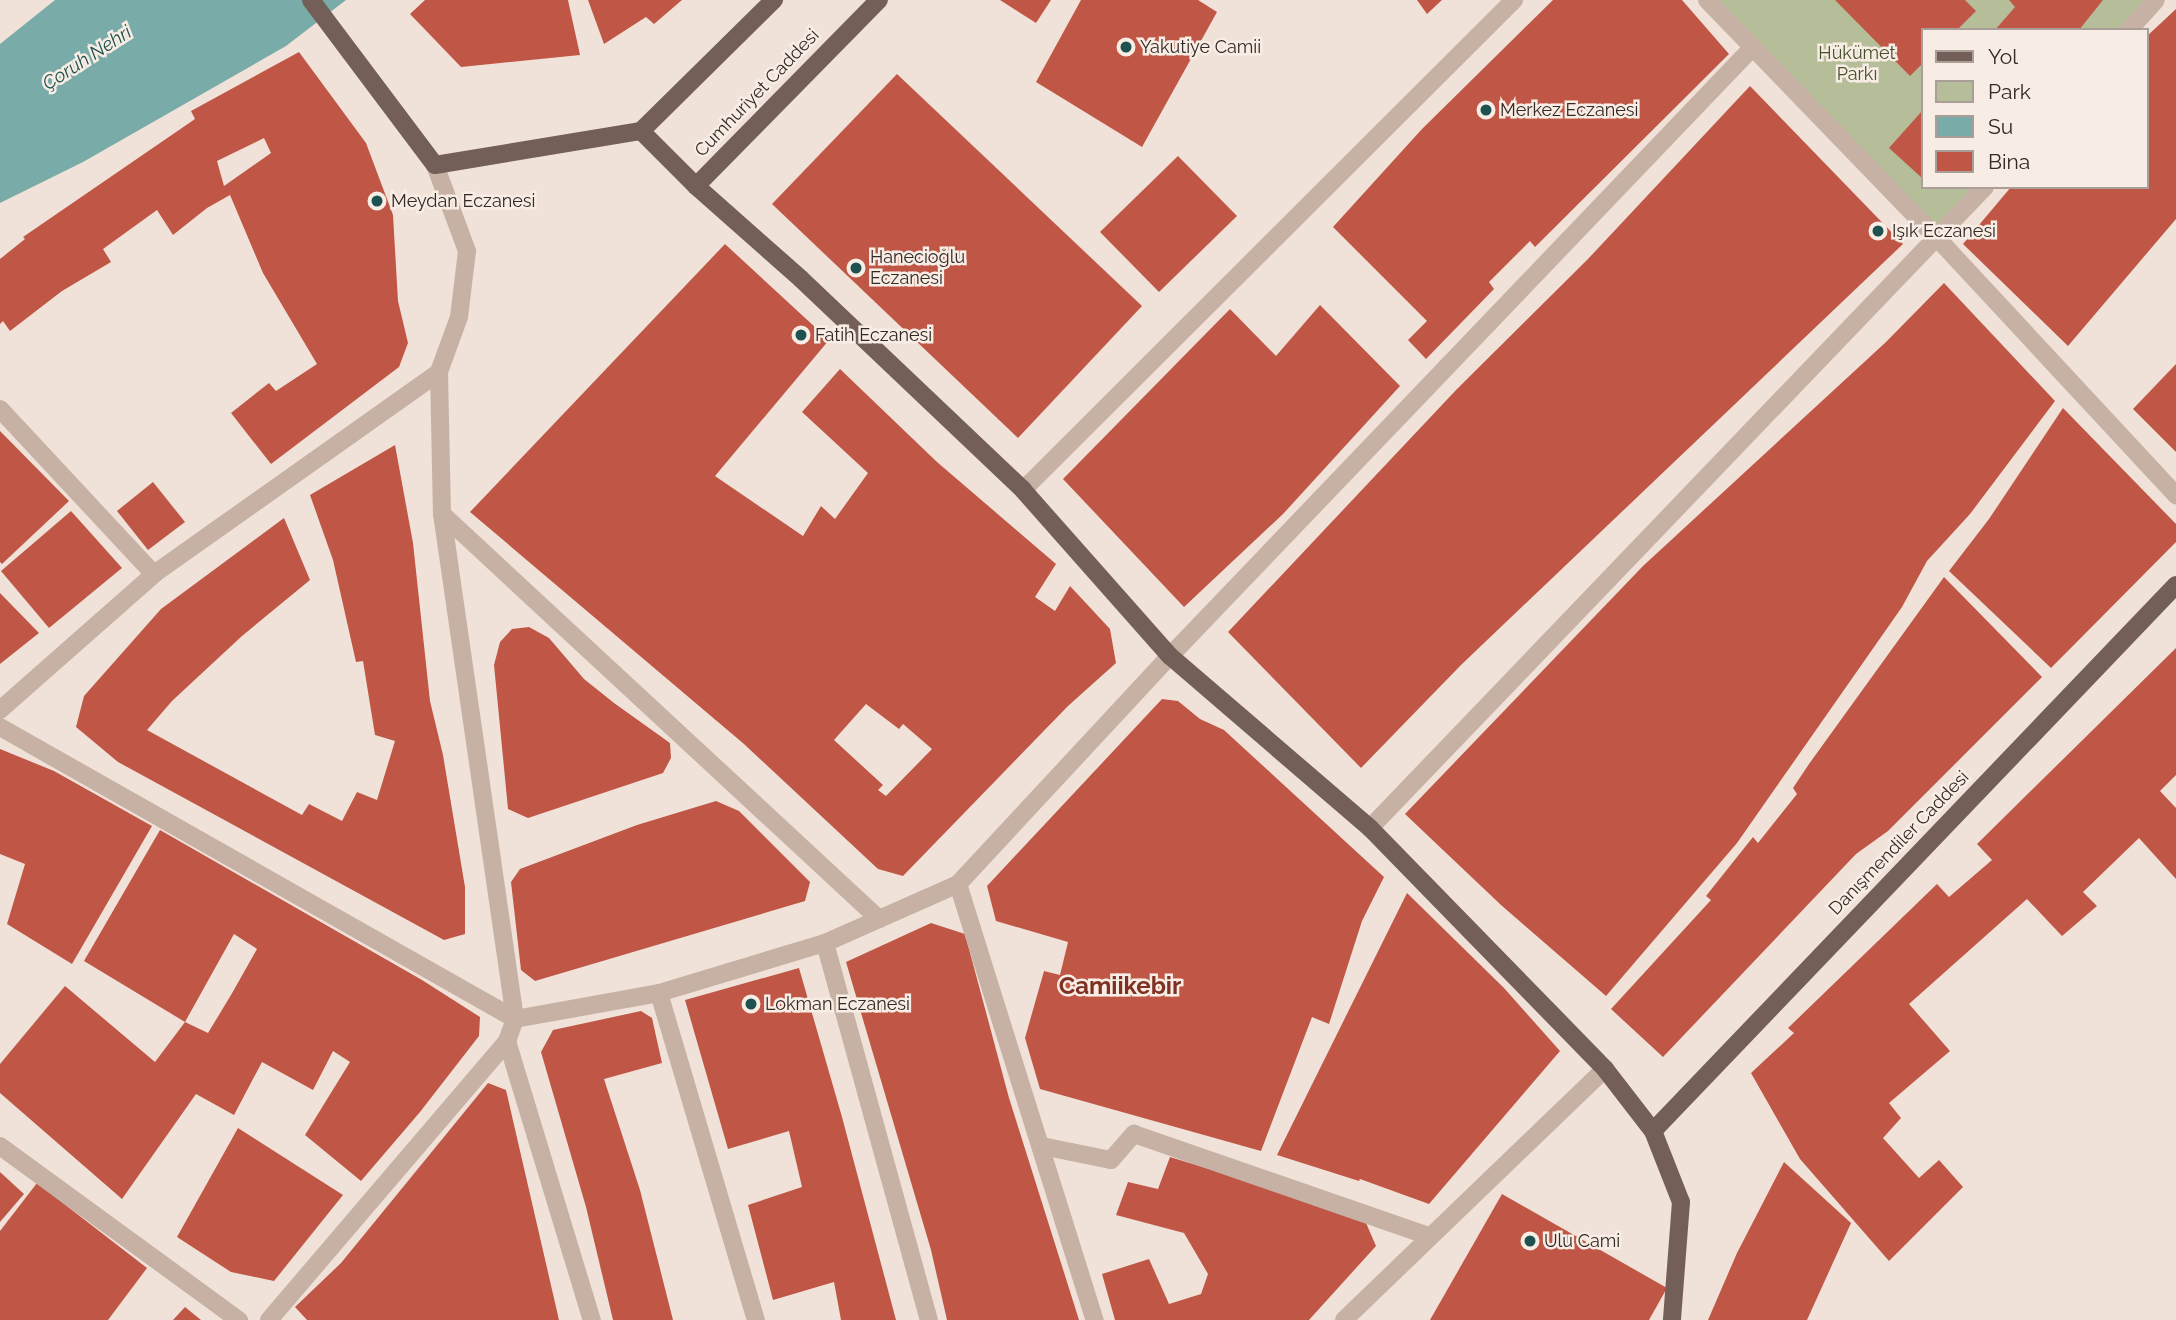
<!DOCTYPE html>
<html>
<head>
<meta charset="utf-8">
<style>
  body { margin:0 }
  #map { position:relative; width:2176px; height:1320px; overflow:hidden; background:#f0e2d8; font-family:Raleway,sans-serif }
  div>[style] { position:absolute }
  .green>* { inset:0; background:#b5bd99 }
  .water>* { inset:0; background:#79aba8 }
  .building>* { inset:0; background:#c05746 }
  .minor>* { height:18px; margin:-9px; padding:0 9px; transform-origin:9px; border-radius:9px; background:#c7b1a5 }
  .major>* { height:18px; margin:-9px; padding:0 9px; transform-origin:9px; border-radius:9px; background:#745e58 }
  .dots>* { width:19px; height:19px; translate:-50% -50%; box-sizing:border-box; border:4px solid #f8ede4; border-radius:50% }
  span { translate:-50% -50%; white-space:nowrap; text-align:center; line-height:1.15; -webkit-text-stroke:5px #f8ede4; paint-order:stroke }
  .poi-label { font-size:18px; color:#332926 }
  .left { translate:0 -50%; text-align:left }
  .park-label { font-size:18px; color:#46502b }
  .street-label { font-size:18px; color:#332926 }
  .water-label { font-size:19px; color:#1e5250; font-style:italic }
  .district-label { font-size:24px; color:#7e3023; font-weight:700 }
  .legend { position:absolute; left:1921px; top:28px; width:228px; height:161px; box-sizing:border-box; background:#f8ede4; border:2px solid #a99f98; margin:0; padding:9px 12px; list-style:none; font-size:21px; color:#332926 }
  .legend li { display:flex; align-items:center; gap:14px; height:35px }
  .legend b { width:35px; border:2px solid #a99f98 }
</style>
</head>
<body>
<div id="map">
  <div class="green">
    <div style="clip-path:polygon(1707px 0,2156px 0,2129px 30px,1922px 30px,1922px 187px,1985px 187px,1938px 239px)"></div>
  </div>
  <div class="water">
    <div style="clip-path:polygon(55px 0,346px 0,286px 46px,83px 162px,0 203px,0 44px)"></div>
  </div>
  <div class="building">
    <div style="clip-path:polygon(425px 0,568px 0,580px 55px,461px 67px,410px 14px)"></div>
    <div style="clip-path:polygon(588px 0,682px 0,654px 24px,646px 17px,604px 44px)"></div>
    <div style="clip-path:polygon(1000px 0,1051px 0,1036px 23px)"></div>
    <div style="clip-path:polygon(1081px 0,1198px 0,1217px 12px,1142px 147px,1036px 82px)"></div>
    <div style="clip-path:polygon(1417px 0,1442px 0,1427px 14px)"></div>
    <div style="clip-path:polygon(1553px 0,1682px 0,1729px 54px,1535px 247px,1530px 241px,1489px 282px,1494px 289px,1426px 359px,1408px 340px,1427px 321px,1333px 227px,1422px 129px)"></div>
    <div style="clip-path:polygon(1835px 0,1965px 0,1976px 11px,1957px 30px,1922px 30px,1922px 64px,1910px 76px)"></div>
    <div style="clip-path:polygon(2009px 0,2103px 0,2079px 30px,1995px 30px,2015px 7px)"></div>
    <div style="clip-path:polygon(2176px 9px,2176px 219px,2068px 346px,1963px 244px,2011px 187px,2146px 187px,2146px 37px)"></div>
    <div style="clip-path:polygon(evenodd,299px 52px,366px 143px,393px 215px,398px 301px,408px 343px,399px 367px,271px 464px,231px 413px,269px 383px,276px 391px,317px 364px,263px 273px,230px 195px,207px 208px,173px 235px,157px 210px,103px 249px,111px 262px,62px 291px,10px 331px,3px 321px,0 324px,0 259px,25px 239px,23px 237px,195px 119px,191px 111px,299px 52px,264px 138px,271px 153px,224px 186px,217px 161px,264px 138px)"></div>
    <div style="clip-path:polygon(897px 74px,1142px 306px,1018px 438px,772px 204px)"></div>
    <div style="clip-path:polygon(1750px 86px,1903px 244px,1461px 665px,1361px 768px,1228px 632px,1457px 389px,1588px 259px)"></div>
    <div style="clip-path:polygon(1922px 111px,1922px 178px,1889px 148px)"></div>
    <div style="clip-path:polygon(1178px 156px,1237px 216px,1159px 292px,1100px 232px)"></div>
    <div style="clip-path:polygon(evenodd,725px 244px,829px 340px,715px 476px,803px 536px,821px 506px,835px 519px,868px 473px,802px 412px,840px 369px,937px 462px,1056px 564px,1035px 597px,1055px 611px,1070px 586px,1110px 629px,1116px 663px,1068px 706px,903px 876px,878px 869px,744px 744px,470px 512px,725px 244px,866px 704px,899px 729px,903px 724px,932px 749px,886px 796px,878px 790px,883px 785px,834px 740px,866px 704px)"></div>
    <div style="clip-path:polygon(1944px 283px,2055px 401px,1970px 514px,1927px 561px,1902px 607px,1737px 843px,1606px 996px,1501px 905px,1405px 814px,1643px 566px,1886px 342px)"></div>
    <div style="clip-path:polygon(1320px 305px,1400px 386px,1283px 514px,1184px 607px,1063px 479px,1230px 309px,1276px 356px)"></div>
    <div style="clip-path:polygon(2176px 364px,2176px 452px,2133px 409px)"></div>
    <div style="clip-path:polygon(2063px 408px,2176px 524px,2176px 542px,2051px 668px,1949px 571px,1989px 519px)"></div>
    <div style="clip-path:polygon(0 431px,69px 501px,2px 564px,0 562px)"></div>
    <div style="clip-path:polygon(395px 445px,413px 543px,430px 701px,443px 755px,465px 887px,465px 934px,444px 940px,118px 762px,76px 727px,84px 696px,161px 609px,284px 518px,310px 580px,242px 636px,172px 701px,147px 730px,302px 815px,309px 804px,342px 821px,357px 792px,377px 800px,395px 741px,375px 735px,363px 661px,356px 662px,333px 560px,310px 495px)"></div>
    <div style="clip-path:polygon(153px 482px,185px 522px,148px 550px,117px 511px)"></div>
    <div style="clip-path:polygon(71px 511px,122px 568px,49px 628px,1px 571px)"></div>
    <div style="clip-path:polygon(1944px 577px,2042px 677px,1888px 831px,1856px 854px,1663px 1057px,1611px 1009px,1711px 900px,1706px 896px,1753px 837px,1758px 843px,1797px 794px,1793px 788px,1809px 764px)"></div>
    <div style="clip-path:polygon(0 593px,39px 633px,0 664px)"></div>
    <div style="clip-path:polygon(529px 627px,549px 638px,584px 679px,614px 703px,670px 743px,671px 758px,663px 773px,528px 818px,508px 809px,494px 665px,500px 642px,512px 629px)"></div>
    <div style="clip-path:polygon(2176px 648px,2176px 775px,2160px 791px,2176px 808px,2176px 879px,2139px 838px,2083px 892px,2097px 906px,2062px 936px,2027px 899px,1909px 1004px,1950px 1051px,1889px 1103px,1901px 1118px,1883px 1138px,1919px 1178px,1939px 1160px,1963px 1187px,1889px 1261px,1800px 1159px,1751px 1073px,1794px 1033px,1788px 1028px,1937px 884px,1949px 897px,1992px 860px,1977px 844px)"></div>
    <div style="clip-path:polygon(1162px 699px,1178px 701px,1200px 719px,1224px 730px,1384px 877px,1362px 921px,1329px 1024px,1312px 1017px,1261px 1151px,1040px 1089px,1025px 1038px,1044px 971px,1060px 975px,1068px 942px,996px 921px,987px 886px)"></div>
    <div style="clip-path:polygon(0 749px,54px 771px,152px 826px,72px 964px,7px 924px,25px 864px,0 854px)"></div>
    <div style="clip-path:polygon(716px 801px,739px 811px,810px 882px,805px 901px,535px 981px,521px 970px,511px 882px,520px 869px,637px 825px)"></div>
    <div style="clip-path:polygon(160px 830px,422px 980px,480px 1017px,479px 1036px,420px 1112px,361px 1181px,305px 1135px,350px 1062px,333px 1051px,313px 1090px,262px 1062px,234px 1115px,196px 1094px,122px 1199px,0 1093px,0 1064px,65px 986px,155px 1062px,185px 1022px,208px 1033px,231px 995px,257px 949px,234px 934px,185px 1022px,84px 961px)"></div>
    <div style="clip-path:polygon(1407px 893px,1504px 988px,1560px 1051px,1429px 1204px,1360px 1179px,1359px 1181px,1277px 1155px)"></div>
    <div style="clip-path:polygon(931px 923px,965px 934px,1009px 1098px,1079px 1320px,947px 1320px,931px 1250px,846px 962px)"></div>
    <div style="clip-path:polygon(799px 968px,842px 1117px,896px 1320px,841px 1320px,834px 1282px,773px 1300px,748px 1205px,802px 1187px,789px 1131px,728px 1149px,685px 1000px)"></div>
    <div style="clip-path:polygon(641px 1011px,652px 1018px,662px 1063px,604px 1079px,640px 1190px,673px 1320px,613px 1320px,586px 1207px,541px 1052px,553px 1030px)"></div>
    <div style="clip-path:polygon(488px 1083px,506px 1090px,559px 1320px,307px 1320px,295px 1307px,341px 1263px)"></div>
    <div style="clip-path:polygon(238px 1128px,343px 1195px,274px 1281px,231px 1272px,177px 1237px)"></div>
    <div style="clip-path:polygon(1170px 1157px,1363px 1216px,1376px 1246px,1309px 1320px,1115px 1320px,1102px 1274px,1149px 1259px,1169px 1304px,1201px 1294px,1208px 1274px,1184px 1233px,1116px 1215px,1128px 1182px,1158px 1189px)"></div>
    <div style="clip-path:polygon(1784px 1162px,1851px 1223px,1807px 1320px,1708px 1320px,1737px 1253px)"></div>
    <div style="clip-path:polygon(0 1172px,24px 1194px,0 1222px)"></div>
    <div style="clip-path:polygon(37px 1183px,147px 1268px,108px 1320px,0 1320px,0 1231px)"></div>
    <div style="clip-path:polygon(1502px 1194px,1667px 1288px,1649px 1320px,1430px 1320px)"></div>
    <div style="clip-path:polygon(185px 1307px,201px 1320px,173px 1320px)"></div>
  </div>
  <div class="minor">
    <div style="left:1707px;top:0;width:332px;rotate:46deg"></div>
    <div style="left:1938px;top:239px;width:350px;rotate:47.1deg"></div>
    <div style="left:2129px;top:30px;width:40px;rotate:-48deg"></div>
    <div style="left:435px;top:165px;width:92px;rotate:69.6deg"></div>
    <div style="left:467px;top:251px;width:66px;rotate:96.9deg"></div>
    <div style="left:459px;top:317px;width:59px;rotate:110deg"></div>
    <div style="left:439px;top:372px;width:142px;rotate:88.8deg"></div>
    <div style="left:442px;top:514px;width:510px;rotate:81.77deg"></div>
    <div style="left:515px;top:1019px;width:23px;rotate:110deg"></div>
    <div style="left:507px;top:1041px;width:292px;rotate:73.1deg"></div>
    <div style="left:0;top:409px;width:226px;rotate:47deg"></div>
    <div style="left:1023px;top:490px;width:694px;rotate:-44.94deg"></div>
    <div style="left:442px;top:514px;width:596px;rotate:42.82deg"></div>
    <div style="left:0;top:710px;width:205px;rotate:-41.4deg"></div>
    <div style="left:154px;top:574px;width:349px;rotate:-35.3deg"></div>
    <div style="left:0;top:727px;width:592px;rotate:29.55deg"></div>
    <div style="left:515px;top:1019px;width:146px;rotate:-10.2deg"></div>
    <div style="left:659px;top:993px;width:173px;rotate:-16.8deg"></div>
    <div style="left:825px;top:943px;width:145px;rotate:-23.9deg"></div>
    <div style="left:958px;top:884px;width:311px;rotate:-47.1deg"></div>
    <div style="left:1170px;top:656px;width:842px;rotate:-46.25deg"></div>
    <div style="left:1370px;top:828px;width:888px;rotate:-46.19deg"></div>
    <div style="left:958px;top:884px;width:457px;rotate:72.6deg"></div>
    <div style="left:825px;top:943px;width:391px;rotate:74.6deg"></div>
    <div style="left:659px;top:993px;width:341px;rotate:73.5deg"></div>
    <div style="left:0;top:1146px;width:296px;rotate:36.1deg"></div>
    <div style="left:1042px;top:1146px;width:70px;rotate:11.5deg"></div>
    <div style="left:1111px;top:1160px;width:35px;rotate:-49deg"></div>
    <div style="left:1134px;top:1134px;width:311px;rotate:19.1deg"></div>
    <div style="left:269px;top:1320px;width:367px;rotate:-49.5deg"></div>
    <div style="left:1344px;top:1320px;width:362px;rotate:-43.9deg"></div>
  </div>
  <div class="major">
    <div style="left:311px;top:0;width:206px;rotate:53.1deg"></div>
    <div style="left:435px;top:165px;width:209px;rotate:-9.4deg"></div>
    <div style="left:641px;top:131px;width:78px;rotate:45deg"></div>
    <div style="left:696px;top:186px;width:140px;rotate:41.5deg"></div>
    <div style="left:801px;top:279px;width:306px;rotate:43.5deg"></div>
    <div style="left:1023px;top:490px;width:222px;rotate:48.5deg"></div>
    <div style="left:1170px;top:656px;width:264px;rotate:40.7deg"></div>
    <div style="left:1370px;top:828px;width:337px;rotate:45.7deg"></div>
    <div style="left:1605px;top:1069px;width:78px;rotate:52.3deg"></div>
    <div style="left:1653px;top:1131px;width:76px;rotate:68.5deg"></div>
    <div style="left:1681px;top:1202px;width:118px;rotate:94.4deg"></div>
    <div style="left:641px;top:131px;width:187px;rotate:-44.6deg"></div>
    <div style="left:696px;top:186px;width:261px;rotate:-45.5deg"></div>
    <div style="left:1653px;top:1131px;width:756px;rotate:-46.23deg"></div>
  </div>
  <div class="dots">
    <div style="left:1126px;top:47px;background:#1e5250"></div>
    <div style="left:1486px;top:110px;background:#1e5250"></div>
    <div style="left:377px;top:201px;background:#1e5250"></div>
    <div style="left:1878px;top:231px;background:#1e5250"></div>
    <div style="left:856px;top:268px;background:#1e5250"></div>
    <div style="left:801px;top:335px;background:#1e5250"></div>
    <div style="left:751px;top:1004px;background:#1e5250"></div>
    <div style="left:1530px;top:1241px;background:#1e5250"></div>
  </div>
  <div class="poi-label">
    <span class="left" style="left:1140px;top:47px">Yakutiye Camii</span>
    <span class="left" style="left:1500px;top:110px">Merkez Eczanesi</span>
    <span class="left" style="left:391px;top:201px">Meydan Eczanesi</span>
    <span class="left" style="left:1892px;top:231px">Işık Eczanesi</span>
    <span class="left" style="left:870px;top:268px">Hanecioğlu<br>Eczanesi</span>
    <span class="left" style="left:815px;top:335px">Fatih Eczanesi</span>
    <span class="left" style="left:765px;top:1004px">Lokman Eczanesi</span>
    <span class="left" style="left:1544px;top:1241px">Ulu Cami</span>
  </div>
  <div class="park-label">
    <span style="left:1857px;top:64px">Hükümet<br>Parkı</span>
  </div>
  <div class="street-label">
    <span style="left:757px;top:93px;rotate:-46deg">Cumhuriyet Caddesi</span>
    <span style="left:1899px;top:843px;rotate:-46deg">Danışmendiler Caddesi</span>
  </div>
  <div class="water-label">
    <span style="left:87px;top:58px;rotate:-33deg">Çoruh Nehri</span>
  </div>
  <div class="district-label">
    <span style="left:1120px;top:986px">Camiikebir</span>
  </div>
  <ul class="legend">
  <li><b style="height:9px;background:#745e58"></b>Yol</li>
  <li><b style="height:19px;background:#b5bd99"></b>Park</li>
  <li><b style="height:19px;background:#79aba8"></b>Su</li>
  <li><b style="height:19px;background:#c05746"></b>Bina</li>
  </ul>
</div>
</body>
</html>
